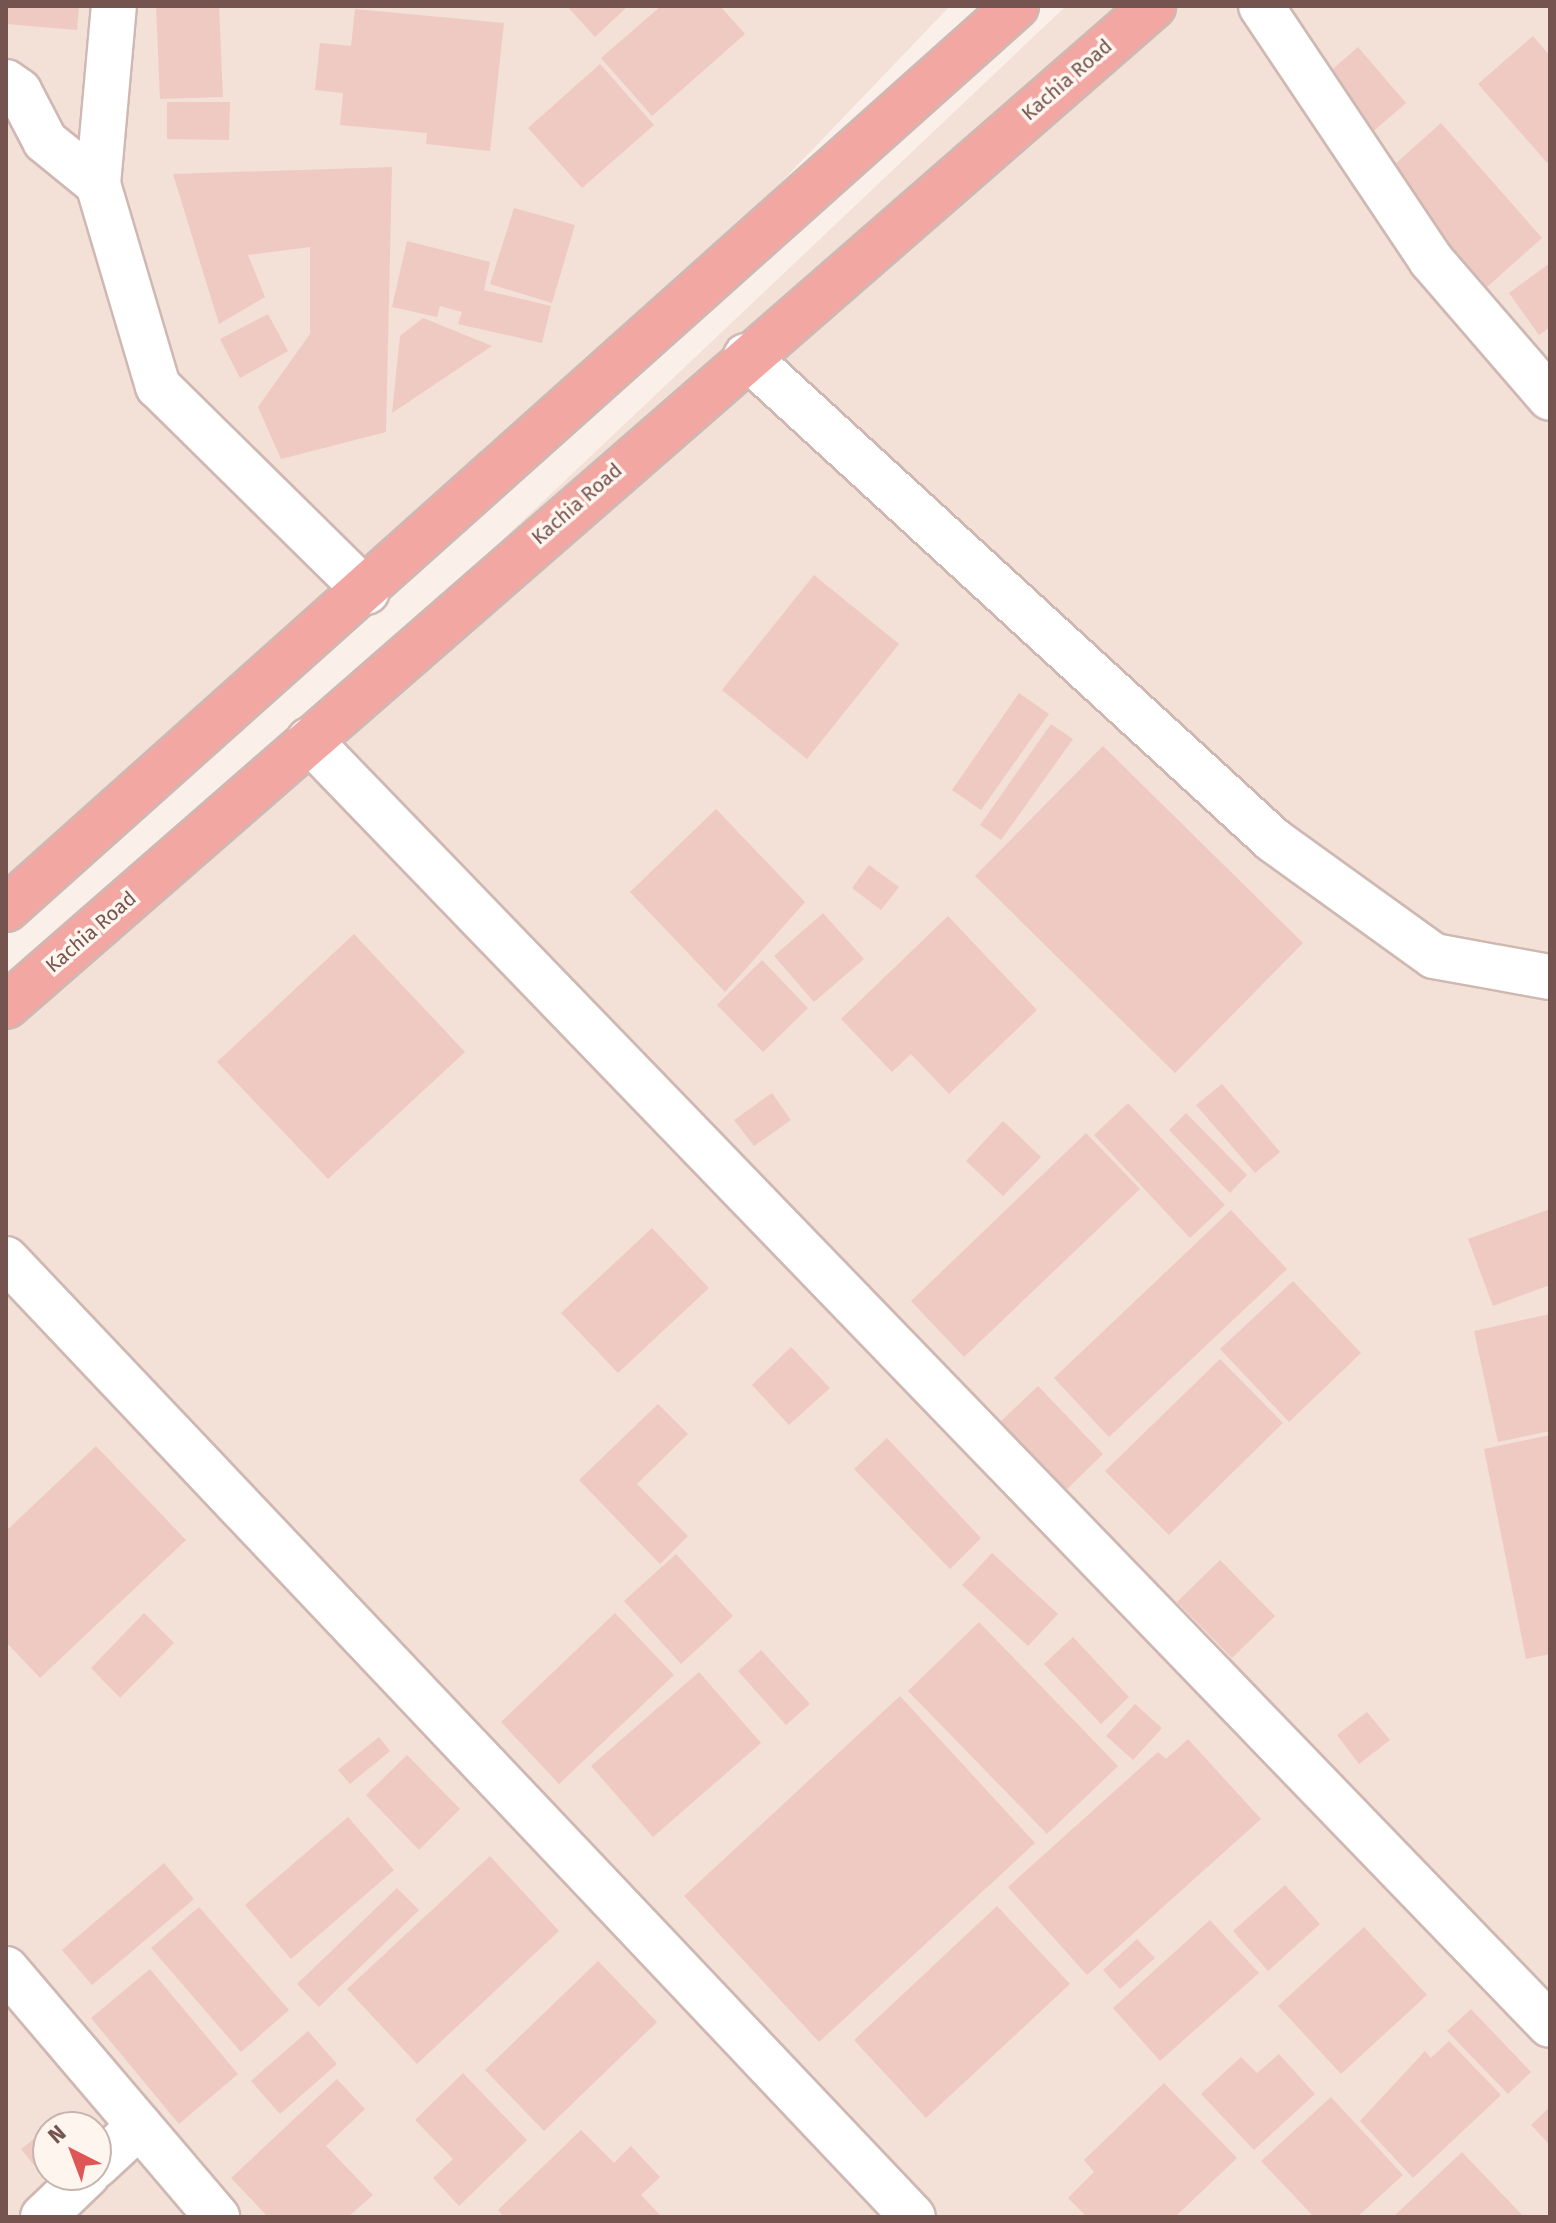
<!DOCTYPE html>
<html>
<head>
<meta charset="utf-8">
<style>
  body { margin:0 }
  #map { position:relative; width:1556px; height:2223px; overflow:hidden; background:#fbf0e9; font-family:"Fira Sans",sans-serif }
  div>[style] { position:absolute }
  .residential>* { inset:0; background:#f3e0d7 }
  .building>* { inset:0; background:#efcac2 }
  .roads { filter:drop-shadow(2px 0 #cfb8b2) drop-shadow(-2px 0 #cfb8b2) drop-shadow(0 2px #cfb8b2) drop-shadow(0 -2px #cfb8b2) }
  .street>* { height:44px; margin:-22px; padding:0 22px; transform-origin:22px; border-radius:22px; background:#fff }
  .highway>* { height:44px; margin:-22px; padding:0 22px; transform-origin:22px; border-radius:22px; background:#f2a7a3 }
  span { translate:-50% -50%; white-space:nowrap; text-align:center; line-height:1.15; -webkit-text-stroke:7px #fef5ef; paint-order:stroke }
  .street-label { font-size:20px; color:#75534e }
  .frame { position:absolute; inset:0; border:8px solid #75534e; pointer-events:none }
  .north { position:absolute; left:32px; top:2111px; width:80px; height:80px; box-sizing:border-box; background:#fef5ef; border:2px solid #c7b4af; border-radius:50%; rotate:318deg; font-size:22px; font-weight:700; line-height:32px; text-align:center; color:#75534e }
  .north::after { content:''; display:block; margin:auto; width:28px; height:36px; background:#de5655; clip-path:polygon(50% 0,100% 100%,50% 72%,0 100%) }
</style>
</head>
<body>
<div id="map">
  <div class="residential">
    <div style="clip-path:polygon(6px 6px,950px 6px,679px 289px,6px 888px)"></div>
    <div style="clip-path:polygon(evenodd,1066px 6px,1550px 6px,1550px 2217px,6px 2217px,6px 1010px,1066px 6px,48px 2127px,96px 2127px,96px 2175px,48px 2175px,48px 2127px)"></div>
  </div>
  <div class="building">
    <div style="clip-path:polygon(6px 6px,79px 6px,77px 30px,6px 24px)"></div>
    <div style="clip-path:polygon(156px 6px,219px 6px,223px 97px,160px 99px)"></div>
    <div style="clip-path:polygon(567px 6px,628px 6px,595px 37px)"></div>
    <div style="clip-path:polygon(661px 6px,720px 6px,745px 34px,652px 116px,601px 58px)"></div>
    <div style="clip-path:polygon(355px 9px,504px 23px,490px 151px,426px 144px,427px 133px,340px 125px,343px 93px,315px 90px,320px 43px,351px 46px)"></div>
    <div style="clip-path:polygon(1533px 36px,1550px 56px,1550px 166px,1478px 84px)"></div>
    <div style="clip-path:polygon(1358px 47px,1406px 103px,1369px 135px,1320px 80px)"></div>
    <div style="clip-path:polygon(600px 64px,654px 125px,582px 188px,528px 128px)"></div>
    <div style="clip-path:polygon(167px 102px,230px 102px,229px 140px,167px 139px)"></div>
    <div style="clip-path:polygon(1441px 123px,1542px 238px,1487px 287px,1386px 172px)"></div>
    <div style="clip-path:polygon(392px 167px,386px 432px,281px 459px,258px 407px,310px 334px,310px 247px,248px 255px,265px 297px,219px 324px,173px 174px)"></div>
    <div style="clip-path:polygon(514px 208px,575px 225px,552px 303px,490px 284px)"></div>
    <div style="clip-path:polygon(407px 241px,490px 262px,484px 290px,551px 306px,542px 343px,458px 324px,462px 312px,440px 306px,437px 317px,392px 307px)"></div>
    <div style="clip-path:polygon(1550px 263px,1550px 327px,1539px 335px,1509px 293px)"></div>
    <div style="clip-path:polygon(268px 314px,288px 351px,240px 378px,220px 339px)"></div>
    <div style="clip-path:polygon(423px 318px,492px 346px,392px 413px,400px 336px)"></div>
    <div style="clip-path:polygon(814px 575px,899px 644px,807px 759px,722px 690px)"></div>
    <div style="clip-path:polygon(1019px 693px,1049px 714px,981px 810px,952px 790px)"></div>
    <div style="clip-path:polygon(1051px 724px,1073px 739px,1001px 840px,980px 825px)"></div>
    <div style="clip-path:polygon(1103px 746px,1303px 943px,1175px 1073px,975px 876px)"></div>
    <div style="clip-path:polygon(716px 809px,805px 902px,725px 992px,630px 892px)"></div>
    <div style="clip-path:polygon(869px 865px,899px 887px,881px 910px,852px 888px)"></div>
    <div style="clip-path:polygon(823px 913px,864px 959px,814px 1002px,774px 956px)"></div>
    <div style="clip-path:polygon(948px 916px,1037px 1010px,949px 1094px,911px 1054px,892px 1072px,841px 1019px)"></div>
    <div style="clip-path:polygon(354px 934px,465px 1052px,328px 1179px,217px 1062px)"></div>
    <div style="clip-path:polygon(762px 960px,808px 1008px,763px 1052px,717px 1005px)"></div>
    <div style="clip-path:polygon(1222px 1084px,1280px 1152px,1255px 1173px,1196px 1105px)"></div>
    <div style="clip-path:polygon(772px 1093px,791px 1120px,754px 1146px,734px 1120px)"></div>
    <div style="clip-path:polygon(1128px 1103px,1225px 1205px,1190px 1238px,1094px 1135px)"></div>
    <div style="clip-path:polygon(1186px 1113px,1247px 1175px,1230px 1193px,1169px 1130px)"></div>
    <div style="clip-path:polygon(1003px 1121px,1041px 1157px,1003px 1196px,966px 1161px)"></div>
    <div style="clip-path:polygon(1086px 1133px,1140px 1189px,964px 1357px,911px 1301px)"></div>
    <div style="clip-path:polygon(1550px 1209px,1550px 1285px,1493px 1306px,1468px 1239px)"></div>
    <div style="clip-path:polygon(1231px 1210px,1287px 1269px,1109px 1437px,1054px 1378px)"></div>
    <div style="clip-path:polygon(652px 1228px,709px 1288px,618px 1373px,561px 1313px)"></div>
    <div style="clip-path:polygon(1293px 1281px,1361px 1353px,1289px 1422px,1220px 1349px)"></div>
    <div style="clip-path:polygon(1550px 1314px,1550px 1431px,1498px 1442px,1474px 1331px)"></div>
    <div style="clip-path:polygon(791px 1347px,830px 1388px,789px 1425px,752px 1385px)"></div>
    <div style="clip-path:polygon(1220px 1359px,1283px 1423px,1169px 1535px,1105px 1471px)"></div>
    <div style="clip-path:polygon(1038px 1386px,1103px 1454px,1063px 1493px,998px 1424px)"></div>
    <div style="clip-path:polygon(658px 1404px,688px 1434px,637px 1484px,688px 1536px,660px 1564px,579px 1480px)"></div>
    <div style="clip-path:polygon(1550px 1435px,1550px 1654px,1526px 1659px,1484px 1449px)"></div>
    <div style="clip-path:polygon(887px 1438px,981px 1538px,950px 1569px,854px 1469px)"></div>
    <div style="clip-path:polygon(96px 1446px,186px 1540px,40px 1678px,6px 1642px,6px 1531px)"></div>
    <div style="clip-path:polygon(992px 1553px,1058px 1614px,1028px 1646px,962px 1585px)"></div>
    <div style="clip-path:polygon(676px 1554px,733px 1616px,681px 1664px,624px 1601px)"></div>
    <div style="clip-path:polygon(1220px 1560px,1275px 1616px,1232px 1658px,1177px 1602px)"></div>
    <div style="clip-path:polygon(144px 1613px,174px 1643px,120px 1698px,91px 1668px)"></div>
    <div style="clip-path:polygon(615px 1613px,674px 1675px,559px 1784px,501px 1722px)"></div>
    <div style="clip-path:polygon(979px 1622px,1118px 1766px,1047px 1834px,908px 1691px)"></div>
    <div style="clip-path:polygon(1073px 1637px,1129px 1697px,1101px 1724px,1044px 1664px)"></div>
    <div style="clip-path:polygon(761px 1650px,810px 1704px,786px 1725px,738px 1671px)"></div>
    <div style="clip-path:polygon(699px 1672px,761px 1743px,653px 1837px,591px 1766px)"></div>
    <div style="clip-path:polygon(900px 1696px,1035px 1843px,819px 2042px,684px 1896px)"></div>
    <div style="clip-path:polygon(1135px 1704px,1162px 1728px,1133px 1760px,1106px 1736px)"></div>
    <div style="clip-path:polygon(1367px 1712px,1390px 1740px,1359px 1764px,1337px 1735px)"></div>
    <div style="clip-path:polygon(379px 1737px,390px 1751px,350px 1784px,338px 1770px)"></div>
    <div style="clip-path:polygon(1188px 1739px,1261px 1819px,1087px 1975px,1008px 1887px,1158px 1752px,1166px 1759px)"></div>
    <div style="clip-path:polygon(407px 1755px,460px 1809px,419px 1850px,366px 1795px)"></div>
    <div style="clip-path:polygon(348px 1817px,394px 1870px,291px 1959px,245px 1905px)"></div>
    <div style="clip-path:polygon(490px 1856px,559px 1931px,417px 2064px,347px 1989px)"></div>
    <div style="clip-path:polygon(164px 1863px,194px 1899px,92px 1985px,62px 1950px)"></div>
    <div style="clip-path:polygon(1285px 1885px,1320px 1924px,1268px 1971px,1233px 1931px)"></div>
    <div style="clip-path:polygon(397px 1888px,419px 1910px,319px 2007px,297px 1984px)"></div>
    <div style="clip-path:polygon(997px 1906px,1070px 1984px,926px 2118px,854px 2040px)"></div>
    <div style="clip-path:polygon(199px 1907px,289px 2010px,241px 2052px,151px 1948px)"></div>
    <div style="clip-path:polygon(1210px 1920px,1259px 1973px,1160px 2061px,1113px 2008px)"></div>
    <div style="clip-path:polygon(1364px 1927px,1427px 1995px,1341px 2074px,1278px 2006px)"></div>
    <div style="clip-path:polygon(1137px 1939px,1155px 1958px,1120px 1989px,1103px 1970px)"></div>
    <div style="clip-path:polygon(598px 1961px,657px 2022px,544px 2131px,485px 2070px)"></div>
    <div style="clip-path:polygon(150px 1969px,238px 2074px,179px 2124px,91px 2018px)"></div>
    <div style="clip-path:polygon(1471px 2009px,1531px 2072px,1508px 2094px,1447px 2031px)"></div>
    <div style="clip-path:polygon(308px 2031px,337px 2064px,280px 2114px,251px 2081px)"></div>
    <div style="clip-path:polygon(1449px 2041px,1501px 2095px,1413px 2178px,1360px 2121px,1425px 2051px,1431px 2058px)"></div>
    <div style="clip-path:polygon(1279px 2054px,1315px 2094px,1254px 2150px,1201px 2094px,1241px 2057px,1257px 2073px)"></div>
    <div style="clip-path:polygon(463px 2073px,527px 2140px,459px 2206px,433px 2178px,453px 2159px,415px 2120px)"></div>
    <div style="clip-path:polygon(337px 2079px,365px 2109px,326px 2146px,373px 2195px,348px 2217px,268px 2217px,231px 2178px)"></div>
    <div style="clip-path:polygon(1164px 2083px,1237px 2158px,1175px 2217px,1087px 2217px,1068px 2198px,1094px 2172px,1084px 2160px)"></div>
    <div style="clip-path:polygon(1331px 2097px,1403px 2175px,1357px 2217px,1314px 2217px,1261px 2161px)"></div>
    <div style="clip-path:polygon(1550px 2107px,1550px 2145px,1531px 2125px)"></div>
    <div style="clip-path:polygon(46px 2129px,48px 2175px,62px 2175px,50px 2185px,21px 2149px)"></div>
    <div style="clip-path:polygon(581px 2130px,614px 2163px,631px 2146px,660px 2177px,641px 2195px,662px 2217px,504px 2217px,498px 2210px)"></div>
    <div style="clip-path:polygon(1462px 2152px,1524px 2217px,1393px 2217px)"></div>
  </div>
  <div class="roads">
    <div class="street">
      <div style="left:1261px;top:6px;width:306px;rotate:56.2deg"></div>
      <div style="left:1431px;top:260px;width:182px;rotate:49.2deg"></div>
      <div style="left:6px;top:82px;width:16px;rotate:35deg"></div>
      <div style="left:19px;top:91px;width:56px;rotate:62.5deg"></div>
      <div style="left:45px;top:141px;width:68px;rotate:39.1deg"></div>
      <div style="left:98px;top:184px;width:211px;rotate:73.5deg"></div>
      <div style="left:158px;top:386px;width:293px;rotate:44.6deg"></div>
      <div style="left:98px;top:184px;width:179px;rotate:-84.9deg"></div>
      <div style="left:746px;top:356px;width:716px;rotate:42.56deg"></div>
      <div style="left:1273px;top:840px;width:198px;rotate:35.8deg"></div>
      <div style="left:1434px;top:956px;width:118px;rotate:10.3deg"></div>
      <div style="left:309px;top:740px;width:1786px;rotate:46deg"></div>
      <div style="left:6px;top:1259px;width:1319px;rotate:46.57deg"></div>
      <div style="left:6px;top:1969px;width:326px;rotate:49.6deg"></div>
      <div style="left:96px;top:2166px;width:59px;rotate:-42.9deg"></div>
      <div style="left:43px;top:2217px;width:61px;rotate:-43.7deg"></div>
    </div>
    <div class="highway">
      <div style="left:6px;top:909px;width:1355px;rotate:-41.8deg"></div>
      <div style="left:6px;top:1006px;width:1522px;rotate:-41.08deg"></div>
    </div>
  </div>
  <div class="street-label">
    <span style="left:1067px;top:80px;rotate:-41deg">Kachia Road</span>
    <span style="left:577px;top:504px;rotate:-41deg">Kachia Road</span>
    <span style="left:91px;top:932px;rotate:-41deg">Kachia Road</span>
  </div>
  <div class="frame"></div>
  <div class="north">N</div>
</div>
</body>
</html>
